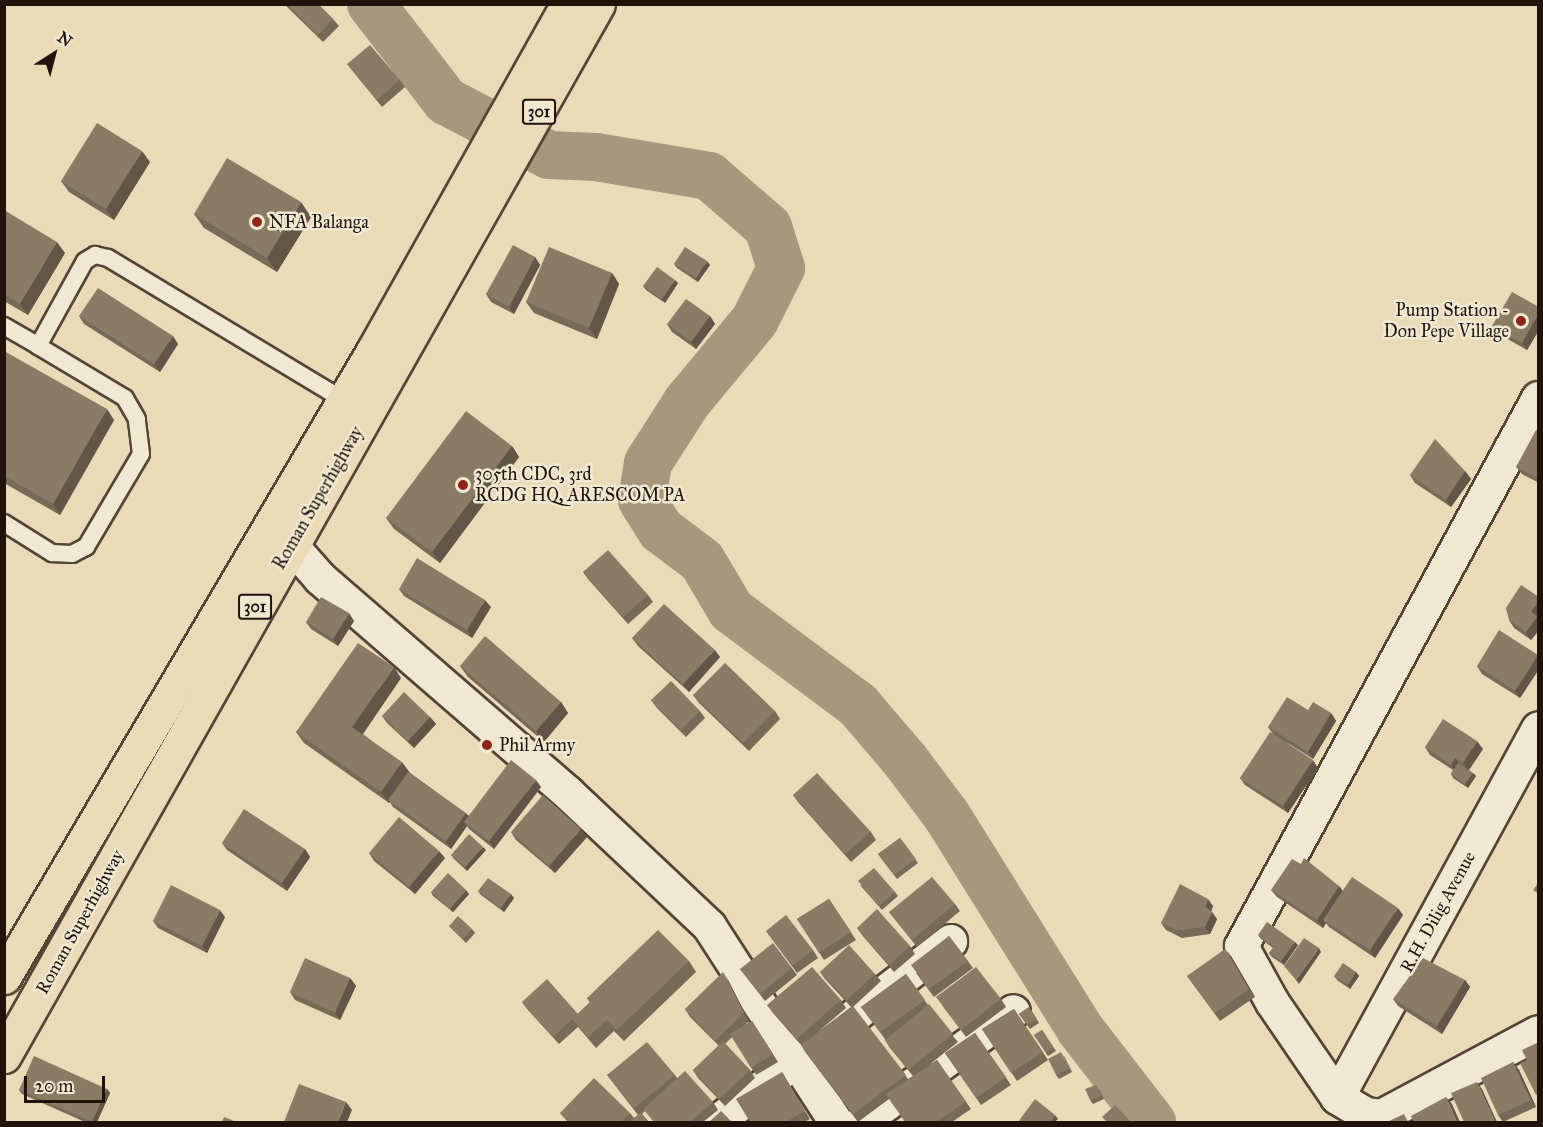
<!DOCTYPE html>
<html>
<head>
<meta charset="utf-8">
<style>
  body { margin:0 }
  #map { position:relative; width:1543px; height:1127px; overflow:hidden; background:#eadbb8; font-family:"IM FELL Great Primer",serif }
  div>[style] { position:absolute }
  .river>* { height:48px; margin:-24px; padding:0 24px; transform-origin:24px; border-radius:24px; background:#a6977d }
  .roads { filter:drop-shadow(2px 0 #534536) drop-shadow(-2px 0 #534536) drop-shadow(0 2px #534536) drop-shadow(0 -2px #534536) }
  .service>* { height:16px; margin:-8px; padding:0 8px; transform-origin:8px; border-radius:8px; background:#f1e8d1 }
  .minor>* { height:33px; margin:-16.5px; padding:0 16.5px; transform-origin:16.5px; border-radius:16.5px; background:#f1e8d1 }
  .primary>* { height:33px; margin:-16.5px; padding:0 16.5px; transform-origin:16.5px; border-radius:16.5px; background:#eadbb8 }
  .wall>* { inset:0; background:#776a57 }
  .shaded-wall>* { inset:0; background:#615647 }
  .building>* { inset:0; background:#8a7b65 }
  .dots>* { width:16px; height:16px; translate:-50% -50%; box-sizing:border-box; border:3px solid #f1e8d1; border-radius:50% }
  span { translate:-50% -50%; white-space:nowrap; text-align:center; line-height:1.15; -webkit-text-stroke:5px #f1e8d1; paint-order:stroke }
  .shield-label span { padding:2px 4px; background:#f1e8d1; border:2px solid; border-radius:4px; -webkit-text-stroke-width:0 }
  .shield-label { font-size:16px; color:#21130b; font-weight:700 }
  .poi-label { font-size:18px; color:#21130b }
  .left { translate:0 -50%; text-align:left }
  .right { translate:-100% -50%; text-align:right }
  .street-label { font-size:18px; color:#21130b }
  .frame { position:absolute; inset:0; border:6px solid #21130b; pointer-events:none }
  .north { position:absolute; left:24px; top:24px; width:60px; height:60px; -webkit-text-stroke:4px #f1e8d1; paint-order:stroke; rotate:36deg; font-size:16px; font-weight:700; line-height:24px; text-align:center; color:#21130b }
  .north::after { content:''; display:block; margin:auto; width:21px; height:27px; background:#21130b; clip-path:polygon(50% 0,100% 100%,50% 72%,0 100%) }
  .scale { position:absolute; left:24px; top:1076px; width:81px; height:27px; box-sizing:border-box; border:3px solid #21130b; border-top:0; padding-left:8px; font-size:18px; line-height:21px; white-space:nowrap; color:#21130b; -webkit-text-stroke:4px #f1e8d1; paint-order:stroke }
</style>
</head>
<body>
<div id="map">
  <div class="river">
    <div style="left:371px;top:4px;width:123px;rotate:52.3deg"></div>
    <div style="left:446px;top:101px;width:116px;rotate:27.7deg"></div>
    <div style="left:549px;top:155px;width:47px;rotate:2.4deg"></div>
    <div style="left:596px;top:157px;width:115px;rotate:9.5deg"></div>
    <div style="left:709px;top:176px;width:78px;rotate:40.8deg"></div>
    <div style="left:768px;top:227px;width:43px;rotate:72.4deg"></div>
    <div style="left:781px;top:268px;width:58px;rotate:116.6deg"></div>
    <div style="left:755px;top:320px;width:107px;rotate:129.7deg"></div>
    <div style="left:687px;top:402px;width:72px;rotate:122.6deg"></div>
    <div style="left:648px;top:463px;width:37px;rotate:99deg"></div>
    <div style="left:642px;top:500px;width:36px;rotate:58deg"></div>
    <div style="left:661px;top:530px;width:51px;rotate:37.1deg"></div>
    <div style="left:702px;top:561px;width:57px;rotate:59.4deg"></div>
    <div style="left:731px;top:610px;width:159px;rotate:36.8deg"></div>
    <div style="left:858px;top:705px;width:72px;rotate:49.5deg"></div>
    <div style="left:905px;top:760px;width:70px;rotate:53.1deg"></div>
    <div style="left:947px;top:816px;width:251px;rotate:58deg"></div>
    <div style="left:1080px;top:1029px;width:118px;rotate:52.3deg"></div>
  </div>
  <div class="roads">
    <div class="service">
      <div style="left:4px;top:326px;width:39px;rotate:30deg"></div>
      <div style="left:4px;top:523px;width:57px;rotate:32deg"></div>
      <div style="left:52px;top:553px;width:20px;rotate:3deg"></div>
      <div style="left:72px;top:554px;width:16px;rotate:-27deg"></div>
      <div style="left:86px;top:547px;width:108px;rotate:-59.4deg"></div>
      <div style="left:141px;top:454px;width:35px;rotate:-97deg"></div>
      <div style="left:137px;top:419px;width:24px;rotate:-120deg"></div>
      <div style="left:125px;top:398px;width:101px;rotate:-149.1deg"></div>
      <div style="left:38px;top:346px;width:97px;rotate:-61.1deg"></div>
      <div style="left:85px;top:261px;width:12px;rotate:-31deg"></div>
      <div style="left:95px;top:255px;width:13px;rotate:13deg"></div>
      <div style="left:108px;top:258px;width:275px;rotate:31.1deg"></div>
    </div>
    <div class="minor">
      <div style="left:1538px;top:398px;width:623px;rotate:118.46deg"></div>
      <div style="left:1241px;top:946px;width:64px;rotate:61deg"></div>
      <div style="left:1272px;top:1002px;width:115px;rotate:55.6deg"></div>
      <div style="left:1337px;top:1097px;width:33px;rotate:31deg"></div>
      <div style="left:1365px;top:1114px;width:16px;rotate:7deg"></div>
      <div style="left:1381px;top:1116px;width:178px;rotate:-28.1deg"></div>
      <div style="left:290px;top:544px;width:45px;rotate:48.6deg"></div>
      <div style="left:320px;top:578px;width:327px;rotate:40.9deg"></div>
      <div style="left:567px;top:792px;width:195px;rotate:43.3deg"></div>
      <div style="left:709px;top:926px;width:234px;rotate:57.1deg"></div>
      <div style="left:1337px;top:1097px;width:420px;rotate:-61.4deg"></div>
      <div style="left:716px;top:1122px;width:296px;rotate:-37.7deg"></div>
      <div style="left:861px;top:1122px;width:188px;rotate:-36.1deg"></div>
    </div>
    <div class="primary">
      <div style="left:4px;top:977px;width:727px;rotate:-59.48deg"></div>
      <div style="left:373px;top:351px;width:398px;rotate:-60.7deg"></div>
      <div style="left:4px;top:1056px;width:1208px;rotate:-60.55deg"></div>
    </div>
  </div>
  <div class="wall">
    <div style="clip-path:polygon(284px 4px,318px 4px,333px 19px,339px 26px,323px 42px)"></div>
    <div style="clip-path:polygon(347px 64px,400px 80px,405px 87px,382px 107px)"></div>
    <div style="clip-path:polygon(150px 162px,114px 220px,69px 192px,61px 181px)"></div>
    <div style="clip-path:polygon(4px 210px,65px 253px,28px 315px,4px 301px)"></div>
    <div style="clip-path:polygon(194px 214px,311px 217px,277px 272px,204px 228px)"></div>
    <div style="clip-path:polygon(535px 257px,540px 265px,514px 314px,491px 302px,486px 294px)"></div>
    <div style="clip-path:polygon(674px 264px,710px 265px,698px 282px,677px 268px)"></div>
    <div style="clip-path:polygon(612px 273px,619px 284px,597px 339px,534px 313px,526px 302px)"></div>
    <div style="clip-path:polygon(678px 283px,665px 303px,646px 290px,643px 286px)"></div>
    <div style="clip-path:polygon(1539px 307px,1539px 330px,1527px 350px,1497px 333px,1492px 326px)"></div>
    <div style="clip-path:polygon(79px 316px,178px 344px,160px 372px,84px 324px)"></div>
    <div style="clip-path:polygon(710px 316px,715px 324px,696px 349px,672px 332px,667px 324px)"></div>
    <div style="clip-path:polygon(4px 351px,114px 420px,60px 515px,4px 483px)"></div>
    <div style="clip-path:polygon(1539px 432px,1539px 483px,1522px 474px,1516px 467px)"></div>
    <div style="clip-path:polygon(512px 446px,519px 457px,440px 563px,394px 529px,386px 518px)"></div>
    <div style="clip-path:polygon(1465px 471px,1471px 479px,1451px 507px,1415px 483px,1410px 475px)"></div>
    <div style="clip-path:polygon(583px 572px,648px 595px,653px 602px,628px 624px,588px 579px)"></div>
    <div style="clip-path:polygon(399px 589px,491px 607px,472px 638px,404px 596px)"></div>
    <div style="clip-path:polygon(1539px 597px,1539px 630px,1531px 640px,1514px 628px,1509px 620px)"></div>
    <div style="clip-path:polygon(354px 621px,338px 646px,311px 629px,306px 622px)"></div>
    <div style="clip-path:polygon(632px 638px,720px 657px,689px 692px,638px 646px)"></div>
    <div style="clip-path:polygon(1538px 655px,1539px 656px,1539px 669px,1520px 698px,1482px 674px,1477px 666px)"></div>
    <div style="clip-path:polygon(460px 666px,561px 702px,568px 713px,544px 742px,468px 677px)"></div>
    <div style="clip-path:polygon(401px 678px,363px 734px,409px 772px,469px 816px,541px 787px,494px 849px,469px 829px,467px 826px,451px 849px,393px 807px,390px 802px,389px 803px,304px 743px,296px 732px)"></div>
    <div style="clip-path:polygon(693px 695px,775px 711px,780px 719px,749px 751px,699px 703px)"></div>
    <div style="clip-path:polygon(651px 700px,700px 711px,705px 718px,686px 737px,657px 708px)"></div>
    <div style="clip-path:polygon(1308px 710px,1331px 713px,1336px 721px,1313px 759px,1286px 742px,1318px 768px,1288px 813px,1245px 785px,1240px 778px,1273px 734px,1268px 727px)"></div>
    <div style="clip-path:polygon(382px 716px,430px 717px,436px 724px,414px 748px,387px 723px)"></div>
    <div style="clip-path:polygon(1425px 747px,1483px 749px,1469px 770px,1476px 776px,1468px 788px,1453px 778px,1451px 774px,1453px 770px,1430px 755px)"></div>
    <div style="clip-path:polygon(793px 795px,871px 832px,876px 840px,851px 862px,798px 802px)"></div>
    <div style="clip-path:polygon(511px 832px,587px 837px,555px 873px,516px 840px)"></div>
    <div style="clip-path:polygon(900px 838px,918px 863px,897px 879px,878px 854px)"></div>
    <div style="clip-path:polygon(222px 843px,305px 849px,310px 857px,287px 891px,227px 850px)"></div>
    <div style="clip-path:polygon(486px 850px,467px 871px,454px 859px,451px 855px)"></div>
    <div style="clip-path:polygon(369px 853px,445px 858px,415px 894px,374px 861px)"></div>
    <div style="clip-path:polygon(860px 885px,895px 892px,898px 896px,882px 910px)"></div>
    <div style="clip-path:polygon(1339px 886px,1343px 891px,1403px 915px,1375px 958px,1329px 927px,1326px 923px,1323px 928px,1277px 897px,1271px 890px)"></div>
    <div style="clip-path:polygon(478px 891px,514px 898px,504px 912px,481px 895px)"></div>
    <div style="clip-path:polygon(431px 892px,469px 894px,453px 912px,433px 896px)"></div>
    <div style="clip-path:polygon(829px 899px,856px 940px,824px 960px,797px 919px)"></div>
    <div style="clip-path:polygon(955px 904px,960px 911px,917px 947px,889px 912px)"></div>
    <div style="clip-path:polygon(1213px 906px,1211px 911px,1217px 919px,1210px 934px,1182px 938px,1166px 930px,1161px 923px)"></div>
    <div style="clip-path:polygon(225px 917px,207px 953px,158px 928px,153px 921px)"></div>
    <div style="clip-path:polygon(449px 926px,472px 929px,475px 933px,466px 943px)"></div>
    <div style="clip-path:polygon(857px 928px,910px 946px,915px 954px,894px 972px,862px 935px)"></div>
    <div style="clip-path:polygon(766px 931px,813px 950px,818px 958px,797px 973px)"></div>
    <div style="clip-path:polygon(1258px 935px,1298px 945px,1284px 965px,1272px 957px,1269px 953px,1273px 948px,1261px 939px)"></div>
    <div style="clip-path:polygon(949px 936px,973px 968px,934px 997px,916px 973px)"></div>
    <div style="clip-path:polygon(1231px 956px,1255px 997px,1220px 1021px,1187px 976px)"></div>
    <div style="clip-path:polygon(689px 961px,696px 972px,624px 1041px,614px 1031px,596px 1048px,578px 1027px,559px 1044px,527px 1009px,522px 1002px,578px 1014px,590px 1003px,587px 998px)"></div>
    <div style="clip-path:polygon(792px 968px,797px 975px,765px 1001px,740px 969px)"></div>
    <div style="clip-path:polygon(820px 972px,875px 974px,881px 981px,853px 1007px,908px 1079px,913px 1076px,890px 1048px,885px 1040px,885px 1039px,861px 1007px,906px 974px,928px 1005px,958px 1042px,929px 1065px,937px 1060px,971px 1109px,952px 1122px,906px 1122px,889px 1099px,858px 1122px,806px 1053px,801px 1045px,773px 1013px,767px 1005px,841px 1000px,846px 1008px,818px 1032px,851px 1007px,825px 979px)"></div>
    <div style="clip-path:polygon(1356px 972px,1359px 976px,1350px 989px,1337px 980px,1334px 976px)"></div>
    <div style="clip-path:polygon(350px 978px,356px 986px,340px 1020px,295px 1000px,290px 992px)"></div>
    <div style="clip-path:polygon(728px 980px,749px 1021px,745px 1025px,752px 1021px,778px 1062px,756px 1075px,732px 1037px,725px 1044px,750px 1070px,755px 1078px,725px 1106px,698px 1078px,693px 1070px,719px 1046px,690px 1017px,685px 1009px)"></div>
    <div style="clip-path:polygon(1465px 980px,1470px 987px,1442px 1034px,1398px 1006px,1393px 999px)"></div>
    <div style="clip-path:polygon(1001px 999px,1006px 1007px,966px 1037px,942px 1005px)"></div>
    <div style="clip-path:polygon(1029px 1007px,1039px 1023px,1030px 1029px,1019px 1014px)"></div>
    <div style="clip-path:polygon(1014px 1009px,1048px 1060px,1017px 1081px,982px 1029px)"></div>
    <div style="clip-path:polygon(1042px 1030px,1056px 1051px,1048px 1056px,1034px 1035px)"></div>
    <div style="clip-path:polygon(975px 1033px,1011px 1085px,981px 1105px,945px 1053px)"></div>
    <div style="clip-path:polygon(1064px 1056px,1072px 1072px,1059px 1079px,1056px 1075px)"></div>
    <div style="clip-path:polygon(1513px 1062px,1519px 1070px,1536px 1107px,1503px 1122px,1498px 1115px)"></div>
    <div style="clip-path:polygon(782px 1072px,810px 1119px,804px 1122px,750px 1122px)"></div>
    <div style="clip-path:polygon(607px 1075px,675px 1075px,677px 1078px,713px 1102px,718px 1110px,703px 1122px,654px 1122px,645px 1111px,642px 1114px,649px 1122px,568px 1122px,560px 1113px,630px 1113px,634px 1118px,638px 1115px)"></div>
    <div style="clip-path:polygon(107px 1089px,110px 1093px,97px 1122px,85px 1122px,22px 1094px,19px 1090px)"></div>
    <div style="clip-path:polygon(1099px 1089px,1104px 1099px,1093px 1104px,1090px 1100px)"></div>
  </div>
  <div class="shaded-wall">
    <div style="clip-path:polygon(142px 151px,150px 162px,114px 220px,106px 209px)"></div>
    <div style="clip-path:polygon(301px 202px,311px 217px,277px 272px,267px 258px)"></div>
    <div style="clip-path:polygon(57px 242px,65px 253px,28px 315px,20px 304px)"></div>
    <div style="clip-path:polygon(535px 257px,540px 265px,514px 314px,509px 307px)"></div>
    <div style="clip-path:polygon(707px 261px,710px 265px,698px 282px,696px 278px)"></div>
    <div style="clip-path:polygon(612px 273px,619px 284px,597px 339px,589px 328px)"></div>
    <div style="clip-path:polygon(675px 280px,678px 283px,665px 303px,662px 299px)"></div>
    <div style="clip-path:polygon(1539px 313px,1539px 330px,1527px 350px,1522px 343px)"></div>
    <div style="clip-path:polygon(710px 316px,715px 324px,696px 349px,691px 342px)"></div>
    <div style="clip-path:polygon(173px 336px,178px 344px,160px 372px,154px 364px)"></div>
    <div style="clip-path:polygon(107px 409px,114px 420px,60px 515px,53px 504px)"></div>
    <div style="clip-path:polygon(512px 446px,519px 457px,440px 563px,432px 552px)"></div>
    <div style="clip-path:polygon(1465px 471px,1471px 479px,1451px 507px,1446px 500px)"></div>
    <div style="clip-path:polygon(485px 600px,491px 607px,472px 638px,467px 630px)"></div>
    <div style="clip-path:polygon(1539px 601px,1539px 630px,1531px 640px,1526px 632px,1531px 612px)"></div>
    <div style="clip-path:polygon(349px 613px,354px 621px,338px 646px,333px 639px)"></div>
    <div style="clip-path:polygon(715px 650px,720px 657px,689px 692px,683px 684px)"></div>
    <div style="clip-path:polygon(1538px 655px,1539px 656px,1539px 669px,1520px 698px,1515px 691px)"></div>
    <div style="clip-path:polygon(394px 667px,401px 678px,360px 738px,352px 727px)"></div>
    <div style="clip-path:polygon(561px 702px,568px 713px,544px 742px,536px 731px)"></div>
    <div style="clip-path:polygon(1331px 713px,1336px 721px,1313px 759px,1308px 752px)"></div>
    <div style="clip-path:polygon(430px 717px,436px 724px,414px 748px,408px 741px)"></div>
    <div style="clip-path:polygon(1477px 741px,1483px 749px,1468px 771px,1463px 763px)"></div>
    <div style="clip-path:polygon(1455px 758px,1461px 766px,1456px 772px,1451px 765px)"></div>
    <div style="clip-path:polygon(1313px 760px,1318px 768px,1288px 813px,1283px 806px)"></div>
    <div style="clip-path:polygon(402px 762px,410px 773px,388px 800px,390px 802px,389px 803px,381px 792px)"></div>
    <div style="clip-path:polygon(1473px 773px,1476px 776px,1468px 788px,1465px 784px)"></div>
    <div style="clip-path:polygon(536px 780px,541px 787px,494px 849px,489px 841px)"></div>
    <div style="clip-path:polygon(466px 813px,472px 820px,464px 822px,467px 826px,451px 849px,446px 841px)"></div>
    <div style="clip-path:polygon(581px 829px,587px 837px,555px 873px,549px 866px)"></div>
    <div style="clip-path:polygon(483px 847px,486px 850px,467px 871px,465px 867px)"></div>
    <div style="clip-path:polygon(305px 849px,310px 857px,287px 891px,282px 883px)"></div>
    <div style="clip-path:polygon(439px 851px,445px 858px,415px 894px,409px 887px)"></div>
    <div style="clip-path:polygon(1339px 886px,1345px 894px,1323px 920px,1326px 923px,1323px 928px,1317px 920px)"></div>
    <div style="clip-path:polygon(466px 890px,469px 894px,453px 912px,450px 909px)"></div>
    <div style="clip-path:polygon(511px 894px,514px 898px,504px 912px,501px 908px)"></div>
    <div style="clip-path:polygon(1208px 899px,1213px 906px,1210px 914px,1205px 906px)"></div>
    <div style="clip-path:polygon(1398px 908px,1403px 915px,1375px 958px,1370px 950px)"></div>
    <div style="clip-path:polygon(220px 910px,225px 917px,207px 953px,202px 946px)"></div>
    <div style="clip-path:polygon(1212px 912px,1217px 919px,1210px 934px,1205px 927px)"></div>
    <div style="clip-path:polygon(1295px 942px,1298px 945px,1284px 965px,1281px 961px)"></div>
    <div style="clip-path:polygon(1319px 948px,1321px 952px,1299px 984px,1296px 980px)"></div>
    <div style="clip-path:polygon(1225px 949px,1231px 956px,1255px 997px,1249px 989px)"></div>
    <div style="clip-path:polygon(723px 972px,728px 980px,749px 1021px,744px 1013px)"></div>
    <div style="clip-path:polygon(1356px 972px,1359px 976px,1350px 989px,1348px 985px)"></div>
    <div style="clip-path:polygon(350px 978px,356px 986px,340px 1020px,335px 1013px)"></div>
    <div style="clip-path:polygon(1465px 980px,1470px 987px,1442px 1034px,1437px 1026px)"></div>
    <div style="clip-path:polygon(1513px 1062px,1519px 1070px,1536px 1107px,1531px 1100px)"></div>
    <div style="clip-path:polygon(1477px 1082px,1482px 1089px,1497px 1122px,1495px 1122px)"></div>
    <div style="clip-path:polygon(107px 1089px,110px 1093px,97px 1122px,92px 1122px)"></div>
    <div style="clip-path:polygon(1446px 1097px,1452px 1104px,1460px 1122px,1457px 1122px)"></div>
    <div style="clip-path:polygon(346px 1102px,352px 1110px,347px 1122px,338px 1122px)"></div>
    <div style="clip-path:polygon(1055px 1115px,1058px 1119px,1055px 1122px,1050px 1122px)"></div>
  </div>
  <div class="building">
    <div style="clip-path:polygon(286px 4px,318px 4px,333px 19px,318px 35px)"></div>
    <div style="clip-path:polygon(370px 45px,400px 80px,377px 100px,347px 64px)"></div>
    <div style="clip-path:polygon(97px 123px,142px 151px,106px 209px,61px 181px)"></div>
    <div style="clip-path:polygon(227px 158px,301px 202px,267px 258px,194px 214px)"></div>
    <div style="clip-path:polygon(4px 210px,57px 242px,20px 304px,4px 294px)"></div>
    <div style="clip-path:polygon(513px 245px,535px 257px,509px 307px,486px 294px)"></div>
    <div style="clip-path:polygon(549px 247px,612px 273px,589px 328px,526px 302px)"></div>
    <div style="clip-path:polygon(685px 247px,707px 261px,696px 278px,674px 264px)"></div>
    <div style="clip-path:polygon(657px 267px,675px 280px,662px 299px,643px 286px)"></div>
    <div style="clip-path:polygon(98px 288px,173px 336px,154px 364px,79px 316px)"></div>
    <div style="clip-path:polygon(1512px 292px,1539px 307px,1539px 313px,1522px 343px,1492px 326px)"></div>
    <div style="clip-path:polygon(686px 299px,710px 316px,691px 342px,667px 324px)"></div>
    <div style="clip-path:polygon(4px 351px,107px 409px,53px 504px,4px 476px)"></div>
    <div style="clip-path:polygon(466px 411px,512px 446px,432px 552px,386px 518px)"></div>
    <div style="clip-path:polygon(1536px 430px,1539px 432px,1539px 479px,1516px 467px)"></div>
    <div style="clip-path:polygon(1435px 439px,1465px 471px,1446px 500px,1410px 475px)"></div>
    <div style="clip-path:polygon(608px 550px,648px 595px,623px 617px,583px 572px)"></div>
    <div style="clip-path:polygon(417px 558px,485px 600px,467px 630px,399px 589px)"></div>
    <div style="clip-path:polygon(1521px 585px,1539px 597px,1539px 601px,1531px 612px,1538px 616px,1526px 632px,1509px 620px,1506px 608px)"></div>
    <div style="clip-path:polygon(321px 597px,349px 613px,333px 639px,306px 622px)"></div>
    <div style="clip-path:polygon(664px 604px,715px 650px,683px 684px,632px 638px)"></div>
    <div style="clip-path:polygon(1499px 630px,1538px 655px,1515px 691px,1477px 666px)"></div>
    <div style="clip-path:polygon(485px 636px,561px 702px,536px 731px,460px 666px)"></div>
    <div style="clip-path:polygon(358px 643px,394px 667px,352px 727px,402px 762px,381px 792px,296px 732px)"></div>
    <div style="clip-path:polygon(725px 663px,775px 711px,743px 743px,693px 695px)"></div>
    <div style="clip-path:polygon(671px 681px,700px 711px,681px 730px,651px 700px)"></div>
    <div style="clip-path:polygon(404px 692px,430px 717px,408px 741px,382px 716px)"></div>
    <div style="clip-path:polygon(1287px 697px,1308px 710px,1313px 702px,1331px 713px,1308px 752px,1268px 727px)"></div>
    <div style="clip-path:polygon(1443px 719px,1477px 741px,1463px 763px,1455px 758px,1451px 765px,1425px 747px)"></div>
    <div style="clip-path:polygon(1270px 732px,1313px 760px,1283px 806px,1240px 778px)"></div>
    <div style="clip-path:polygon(511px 760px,536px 780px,489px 841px,464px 822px)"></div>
    <div style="clip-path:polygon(1458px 763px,1473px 773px,1465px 784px,1451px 774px)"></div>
    <div style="clip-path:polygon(408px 772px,466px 813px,446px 841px,388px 800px)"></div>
    <div style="clip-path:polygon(817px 773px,871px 832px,845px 854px,793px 795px)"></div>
    <div style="clip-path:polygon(543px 795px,581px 829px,549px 866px,511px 832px)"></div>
    <div style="clip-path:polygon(244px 809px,305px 849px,282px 883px,222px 843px)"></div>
    <div style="clip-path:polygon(399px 817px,439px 851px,409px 887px,369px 853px)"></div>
    <div style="clip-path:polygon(469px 834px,483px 847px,465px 867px,451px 855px)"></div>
    <div style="clip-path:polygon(900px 838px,916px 859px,894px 875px,878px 854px)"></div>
    <div style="clip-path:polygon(1304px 858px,1339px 886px,1317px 920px,1271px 890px,1292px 859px,1301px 864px)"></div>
    <div style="clip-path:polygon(874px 868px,895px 892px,879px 906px,858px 881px)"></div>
    <div style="clip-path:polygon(448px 873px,466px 890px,450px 909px,431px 892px)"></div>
    <div style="clip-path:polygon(932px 877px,955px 904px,912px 940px,889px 912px)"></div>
    <div style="clip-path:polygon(1352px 877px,1398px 908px,1370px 950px,1323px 920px)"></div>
    <div style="clip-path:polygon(488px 878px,511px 894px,501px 908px,478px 891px)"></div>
    <div style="clip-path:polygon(1539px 882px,1539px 894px,1533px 890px)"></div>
    <div style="clip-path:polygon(1180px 884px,1208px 899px,1205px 906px,1212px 912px,1205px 927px,1177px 930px,1161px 923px)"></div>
    <div style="clip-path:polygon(171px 885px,220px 910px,202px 946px,153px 921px)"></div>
    <div style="clip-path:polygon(829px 899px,851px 932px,819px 953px,797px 919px)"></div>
    <div style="clip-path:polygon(877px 909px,910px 946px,889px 965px,857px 928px)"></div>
    <div style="clip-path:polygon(786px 915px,813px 950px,792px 966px,766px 931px)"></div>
    <div style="clip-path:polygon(458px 916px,472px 929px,463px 939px,449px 926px)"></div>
    <div style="clip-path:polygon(1267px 922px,1295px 942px,1281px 961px,1269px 953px,1274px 947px,1258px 935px)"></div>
    <div style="clip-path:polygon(658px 930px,689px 961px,617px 1030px,607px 1020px,588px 1037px,572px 1019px,590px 1002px,587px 998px)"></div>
    <div style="clip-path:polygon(949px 936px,968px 961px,929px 989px,911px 965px)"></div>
    <div style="clip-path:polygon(1304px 938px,1319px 948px,1296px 980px,1284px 966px)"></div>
    <div style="clip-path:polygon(773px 943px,792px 968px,760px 994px,740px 969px)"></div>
    <div style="clip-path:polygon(849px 945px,875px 974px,847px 1000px,820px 972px)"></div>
    <div style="clip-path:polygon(1225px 949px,1249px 989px,1215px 1013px,1187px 976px)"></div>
    <div style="clip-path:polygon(305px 958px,350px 978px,335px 1013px,290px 992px)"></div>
    <div style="clip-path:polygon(1423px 958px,1465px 980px,1437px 1026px,1393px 999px)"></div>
    <div style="clip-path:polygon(1343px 963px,1356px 972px,1348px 985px,1334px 976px)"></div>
    <div style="clip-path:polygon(812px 967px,841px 1000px,797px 1039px,767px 1005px)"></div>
    <div style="clip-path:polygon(976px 967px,1001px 999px,961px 1030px,936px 997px)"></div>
    <div style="clip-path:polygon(723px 972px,744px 1013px,715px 1041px,685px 1009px)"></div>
    <div style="clip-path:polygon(906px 974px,925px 1000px,880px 1032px,861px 1007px)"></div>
    <div style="clip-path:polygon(547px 979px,578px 1014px,553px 1037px,522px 1002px)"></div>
    <div style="clip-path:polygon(929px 1004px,953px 1034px,908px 1070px,885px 1040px)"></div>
    <div style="clip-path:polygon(853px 1006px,906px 1075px,853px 1114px,801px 1045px)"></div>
    <div style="clip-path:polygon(1029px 1007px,1037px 1019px,1027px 1025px,1019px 1014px)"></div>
    <div style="clip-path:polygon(1014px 1009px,1043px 1052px,1011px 1073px,982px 1029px)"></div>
    <div style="clip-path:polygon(752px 1021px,773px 1054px,751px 1068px,730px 1034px)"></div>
    <div style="clip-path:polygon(1042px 1030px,1053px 1047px,1046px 1052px,1034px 1035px)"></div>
    <div style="clip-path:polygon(975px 1033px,1006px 1077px,976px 1098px,945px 1053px)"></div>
    <div style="clip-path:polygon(723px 1041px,750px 1070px,719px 1099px,693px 1070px)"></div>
    <div style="clip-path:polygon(647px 1042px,675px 1075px,634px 1108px,607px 1075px)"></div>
    <div style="clip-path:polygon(1539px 1042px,1539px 1093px,1536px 1095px,1520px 1063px,1527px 1060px,1522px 1050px)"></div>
    <div style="clip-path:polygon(1061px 1052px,1070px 1068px,1056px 1075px,1048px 1059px)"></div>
    <div style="clip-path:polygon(34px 1056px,107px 1089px,92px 1122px,19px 1090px)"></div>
    <div style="clip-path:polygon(937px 1060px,966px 1102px,936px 1122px,905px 1122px,886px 1094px)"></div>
    <div style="clip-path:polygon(1513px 1062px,1531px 1100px,1498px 1115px,1481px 1078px)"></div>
    <div style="clip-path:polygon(685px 1071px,713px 1102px,690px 1122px,655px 1122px,643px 1109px)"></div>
    <div style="clip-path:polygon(782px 1072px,805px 1111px,786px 1122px,750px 1122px,736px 1099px)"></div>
    <div style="clip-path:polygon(594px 1078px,630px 1113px,621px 1122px,570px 1122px,560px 1113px)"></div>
    <div style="clip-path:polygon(1477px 1082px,1495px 1122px,1464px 1122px,1451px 1093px)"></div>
    <div style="clip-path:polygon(299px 1084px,346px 1102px,338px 1122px,284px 1122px)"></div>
    <div style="clip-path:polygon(1096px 1085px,1102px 1096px,1090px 1100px,1085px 1089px)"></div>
    <div style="clip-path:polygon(1446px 1097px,1457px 1122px,1414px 1122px,1411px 1116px)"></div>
    <div style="clip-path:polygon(1035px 1099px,1055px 1115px,1050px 1122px,1018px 1122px)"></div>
    <div style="clip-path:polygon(1115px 1105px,1131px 1122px,1107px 1122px,1102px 1117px)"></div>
    <div style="clip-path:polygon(721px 1111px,732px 1122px,709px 1122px)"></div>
    <div style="clip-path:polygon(641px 1113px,649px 1122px,629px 1122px)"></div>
    <div style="clip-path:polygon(1404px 1114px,1408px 1122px,1387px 1122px)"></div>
    <div style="clip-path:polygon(224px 1117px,237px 1122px,222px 1122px)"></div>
  </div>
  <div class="dots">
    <div style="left:257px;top:222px;background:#8f2418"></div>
    <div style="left:1521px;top:321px;background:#8f2418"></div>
    <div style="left:463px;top:485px;background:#8f2418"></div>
    <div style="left:487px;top:745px;background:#8f2418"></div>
  </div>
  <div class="shield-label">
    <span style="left:539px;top:112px">301</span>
    <span style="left:255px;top:607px">301</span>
  </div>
  <div class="poi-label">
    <span class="left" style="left:269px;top:222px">NFA Balanga</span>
    <span class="right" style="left:1509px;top:321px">Pump Station -<br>Don Pepe Village</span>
    <span class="left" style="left:475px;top:485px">305th CDC, 3rd<br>RCDG HQ, ARESCOM PA</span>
    <span class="left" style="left:499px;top:745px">Phil Army</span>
  </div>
  <div class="street-label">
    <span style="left:318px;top:498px;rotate:-60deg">Roman Superhighway</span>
    <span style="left:1438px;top:912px;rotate:-61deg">R.H. Dilig Avenue</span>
    <span style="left:80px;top:922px;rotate:-61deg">Roman Superhighway</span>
  </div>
  <div class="frame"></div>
  <div class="north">N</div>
  <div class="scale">20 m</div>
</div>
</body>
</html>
